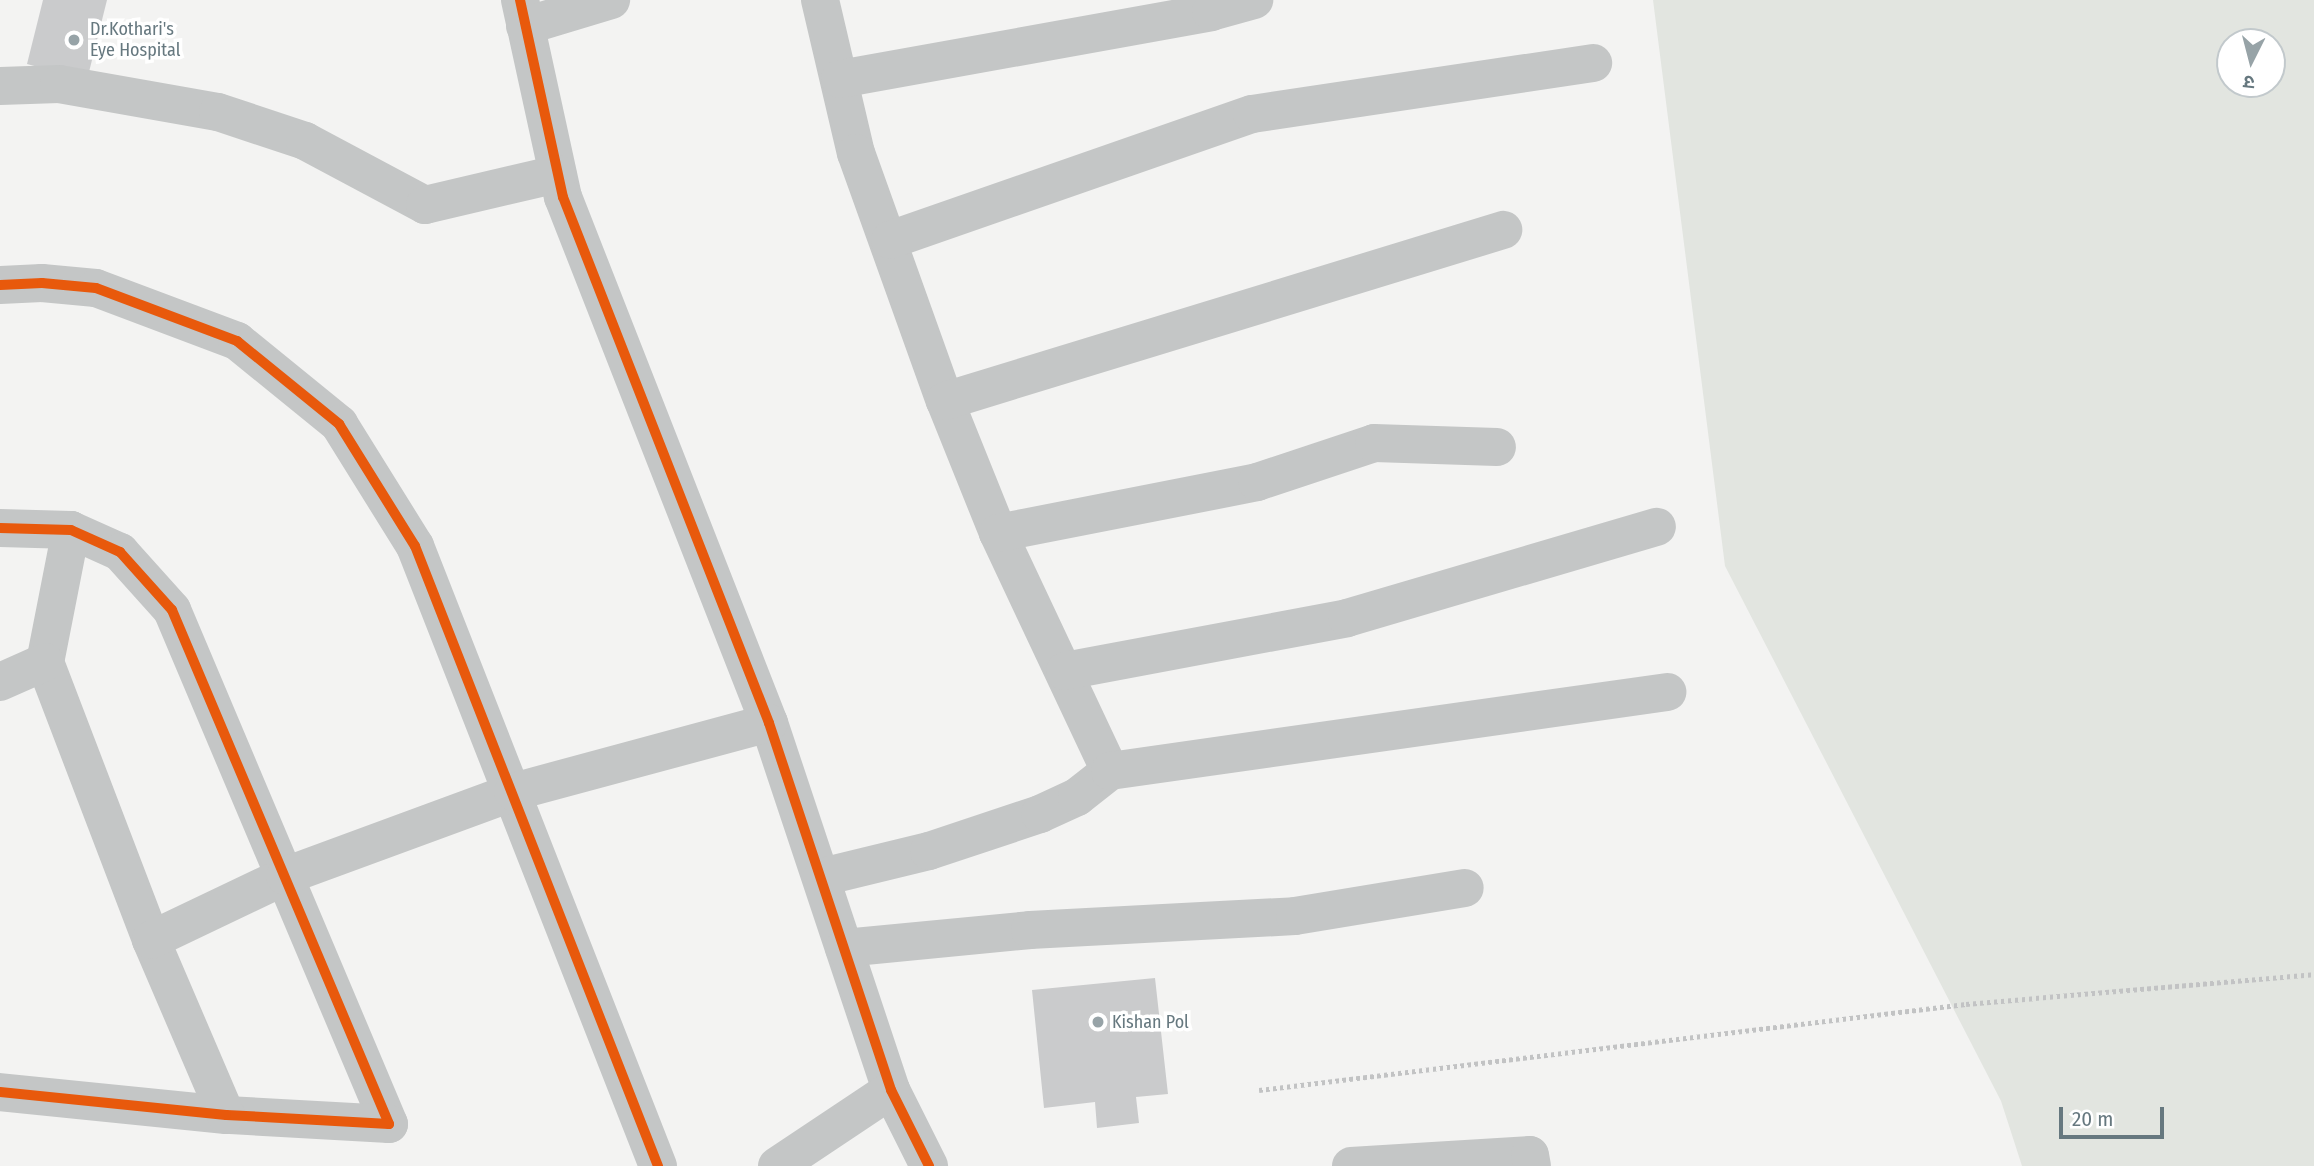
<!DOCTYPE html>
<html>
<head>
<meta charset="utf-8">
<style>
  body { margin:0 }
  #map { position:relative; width:2314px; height:1166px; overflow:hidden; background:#f3f3f2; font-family:"Fira Sans Condensed","Noto Sans Devanagari",sans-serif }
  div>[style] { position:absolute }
  .green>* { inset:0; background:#e2e5e0 }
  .building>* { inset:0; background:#cacbcc }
  .path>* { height:4.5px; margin-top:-2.25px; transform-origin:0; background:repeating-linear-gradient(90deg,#c2c3c4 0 3.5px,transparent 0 7px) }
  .minor>* { height:38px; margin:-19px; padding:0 19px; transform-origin:19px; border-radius:19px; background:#c4c6c6 }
  .cycleway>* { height:10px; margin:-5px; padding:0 5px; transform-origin:5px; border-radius:5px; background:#e8590c }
  .dots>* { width:19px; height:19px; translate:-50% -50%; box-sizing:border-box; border:4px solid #fff; border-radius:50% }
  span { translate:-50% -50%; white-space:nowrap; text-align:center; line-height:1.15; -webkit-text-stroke:7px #fff; paint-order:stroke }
  .poi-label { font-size:18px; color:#66787f }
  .left { translate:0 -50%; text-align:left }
  .north { position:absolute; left:2216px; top:28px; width:70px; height:70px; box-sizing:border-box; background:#fff; border:2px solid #c2c9cc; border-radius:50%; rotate:186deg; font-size:19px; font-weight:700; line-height:28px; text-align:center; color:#66787f }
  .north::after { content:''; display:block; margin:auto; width:24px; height:32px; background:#97a3a7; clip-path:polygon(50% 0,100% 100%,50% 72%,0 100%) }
  .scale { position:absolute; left:2059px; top:1107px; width:105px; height:32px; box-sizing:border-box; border:4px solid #66787f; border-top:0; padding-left:9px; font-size:21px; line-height:24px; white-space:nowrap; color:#66787f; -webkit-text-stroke:5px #fff; paint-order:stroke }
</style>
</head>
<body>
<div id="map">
  <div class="green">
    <div style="clip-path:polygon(evenodd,1653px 0,2314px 0,2314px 1166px,2022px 1166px,2001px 1101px,1725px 566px,1653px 0,2230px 42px,2272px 42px,2272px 84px,2230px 84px,2230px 42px)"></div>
  </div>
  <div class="building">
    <div style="clip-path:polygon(43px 0,107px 0,87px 80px,27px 64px)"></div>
    <div style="clip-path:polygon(1155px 978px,1168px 1094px,1136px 1097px,1139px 1123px,1097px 1128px,1095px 1102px,1044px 1108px,1032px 990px)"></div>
  </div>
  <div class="path">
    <div style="left:1259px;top:1090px;width:712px;rotate:-6.94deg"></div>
    <div style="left:1966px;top:1004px;width:349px;rotate:-4.9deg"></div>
  </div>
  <div class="minor">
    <div style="left:520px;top:0;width:202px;rotate:77.7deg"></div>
    <div style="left:563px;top:197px;width:565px;rotate:68.61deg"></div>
    <div style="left:769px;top:723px;width:387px;rotate:71.6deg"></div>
    <div style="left:891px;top:1090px;width:85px;rotate:63.4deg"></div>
    <div style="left:820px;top:0;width:157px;rotate:76.8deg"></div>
    <div style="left:856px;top:153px;width:263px;rotate:70.3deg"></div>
    <div style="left:945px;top:401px;width:142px;rotate:68.1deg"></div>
    <div style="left:998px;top:533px;width:263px;rotate:64.8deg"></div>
    <div style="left:525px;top:26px;width:90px;rotate:-16.8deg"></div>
    <div style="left:840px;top:79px;width:377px;rotate:-10.2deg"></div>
    <div style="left:1211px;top:12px;width:45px;rotate:-15.6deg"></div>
    <div style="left:0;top:86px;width:59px;rotate:-1.9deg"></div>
    <div style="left:59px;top:84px;width:161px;rotate:10deg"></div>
    <div style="left:218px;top:112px;width:92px;rotate:18.4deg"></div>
    <div style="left:305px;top:141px;width:136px;rotate:28.1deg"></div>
    <div style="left:425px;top:205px;width:136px;rotate:-13.2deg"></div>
    <div style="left:890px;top:240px;width:383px;rotate:-19.2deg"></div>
    <div style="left:1252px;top:114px;width:345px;rotate:-8.5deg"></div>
    <div style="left:0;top:285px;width:42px;rotate:-2.7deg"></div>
    <div style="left:42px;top:283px;width:54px;rotate:5.3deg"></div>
    <div style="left:96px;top:288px;width:151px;rotate:20.6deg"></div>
    <div style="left:237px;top:341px;width:132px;rotate:39.1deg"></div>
    <div style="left:339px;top:424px;width:144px;rotate:58.1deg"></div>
    <div style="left:415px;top:546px;width:666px;rotate:68.6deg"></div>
    <div style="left:945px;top:401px;width:584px;rotate:-17.04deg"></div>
    <div style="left:0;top:528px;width:71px;rotate:1.6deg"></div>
    <div style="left:71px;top:530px;width:54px;rotate:24.2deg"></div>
    <div style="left:120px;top:552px;width:78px;rotate:48.1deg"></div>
    <div style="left:172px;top:610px;width:558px;rotate:67.11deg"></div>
    <div style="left:389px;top:1124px;width:163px;rotate:-176.8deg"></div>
    <div style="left:226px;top:1115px;width:227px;rotate:-174.2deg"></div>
    <div style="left:71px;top:530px;width:135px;rotate:101.1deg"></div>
    <div style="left:45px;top:662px;width:298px;rotate:69.1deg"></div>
    <div style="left:151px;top:940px;width:190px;rotate:66.8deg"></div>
    <div style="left:998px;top:533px;width:264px;rotate:-11.1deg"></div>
    <div style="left:1257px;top:482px;width:123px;rotate:-18.4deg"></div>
    <div style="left:1374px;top:443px;width:123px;rotate:1.9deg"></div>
    <div style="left:1065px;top:671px;width:287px;rotate:-10.6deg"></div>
    <div style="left:1347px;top:618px;width:323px;rotate:-16.4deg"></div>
    <div style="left:0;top:682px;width:49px;rotate:-24deg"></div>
    <div style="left:822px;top:877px;width:110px;rotate:-13.7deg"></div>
    <div style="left:929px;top:851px;width:117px;rotate:-18.4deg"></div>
    <div style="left:1040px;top:814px;width:41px;rotate:-24.7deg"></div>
    <div style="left:1077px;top:797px;width:42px;rotate:-38.2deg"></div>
    <div style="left:1110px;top:771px;width:563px;rotate:-8.07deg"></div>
    <div style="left:151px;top:940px;width:148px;rotate:-25.5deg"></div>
    <div style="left:285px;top:876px;width:243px;rotate:-20.2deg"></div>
    <div style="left:513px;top:792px;width:265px;rotate:-15.1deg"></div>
    <div style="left:844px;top:948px;width:187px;rotate:-5.5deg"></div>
    <div style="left:1030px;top:930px;width:265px;rotate:-3deg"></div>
    <div style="left:1295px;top:916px;width:172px;rotate:-9.4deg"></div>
    <div style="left:777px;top:1166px;width:137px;rotate:-33.7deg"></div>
    <div style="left:1351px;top:1166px;width:179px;rotate:-3.5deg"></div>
    <div style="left:1530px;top:1155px;width:11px;rotate:80deg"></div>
  </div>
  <div class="cycleway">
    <div style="left:520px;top:0;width:202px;rotate:77.7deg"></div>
    <div style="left:563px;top:197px;width:565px;rotate:68.61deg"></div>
    <div style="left:769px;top:723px;width:387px;rotate:71.6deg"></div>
    <div style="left:891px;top:1090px;width:85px;rotate:63.4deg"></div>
    <div style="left:0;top:285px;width:42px;rotate:-2.7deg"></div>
    <div style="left:42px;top:283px;width:54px;rotate:5.3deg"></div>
    <div style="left:96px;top:288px;width:151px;rotate:20.6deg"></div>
    <div style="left:237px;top:341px;width:132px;rotate:39.1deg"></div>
    <div style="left:339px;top:424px;width:144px;rotate:58.1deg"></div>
    <div style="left:415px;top:546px;width:666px;rotate:68.6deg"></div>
    <div style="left:0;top:528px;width:71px;rotate:1.6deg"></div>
    <div style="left:71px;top:530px;width:54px;rotate:24.2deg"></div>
    <div style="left:120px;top:552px;width:78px;rotate:48.1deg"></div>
    <div style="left:172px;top:610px;width:558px;rotate:67.11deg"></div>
    <div style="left:389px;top:1124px;width:163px;rotate:-176.8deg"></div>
    <div style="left:226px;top:1115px;width:227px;rotate:-174.2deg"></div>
  </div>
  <div class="dots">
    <div style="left:74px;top:40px;background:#97a3a7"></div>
    <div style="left:1098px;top:1022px;background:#97a3a7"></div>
  </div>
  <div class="poi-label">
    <span class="left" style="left:90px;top:40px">Dr.Kothari's<br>Eye Hospital</span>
    <span class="left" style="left:1112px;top:1022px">Kishan Pol</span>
  </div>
  <div class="north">उ</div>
  <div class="scale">20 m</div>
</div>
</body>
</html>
